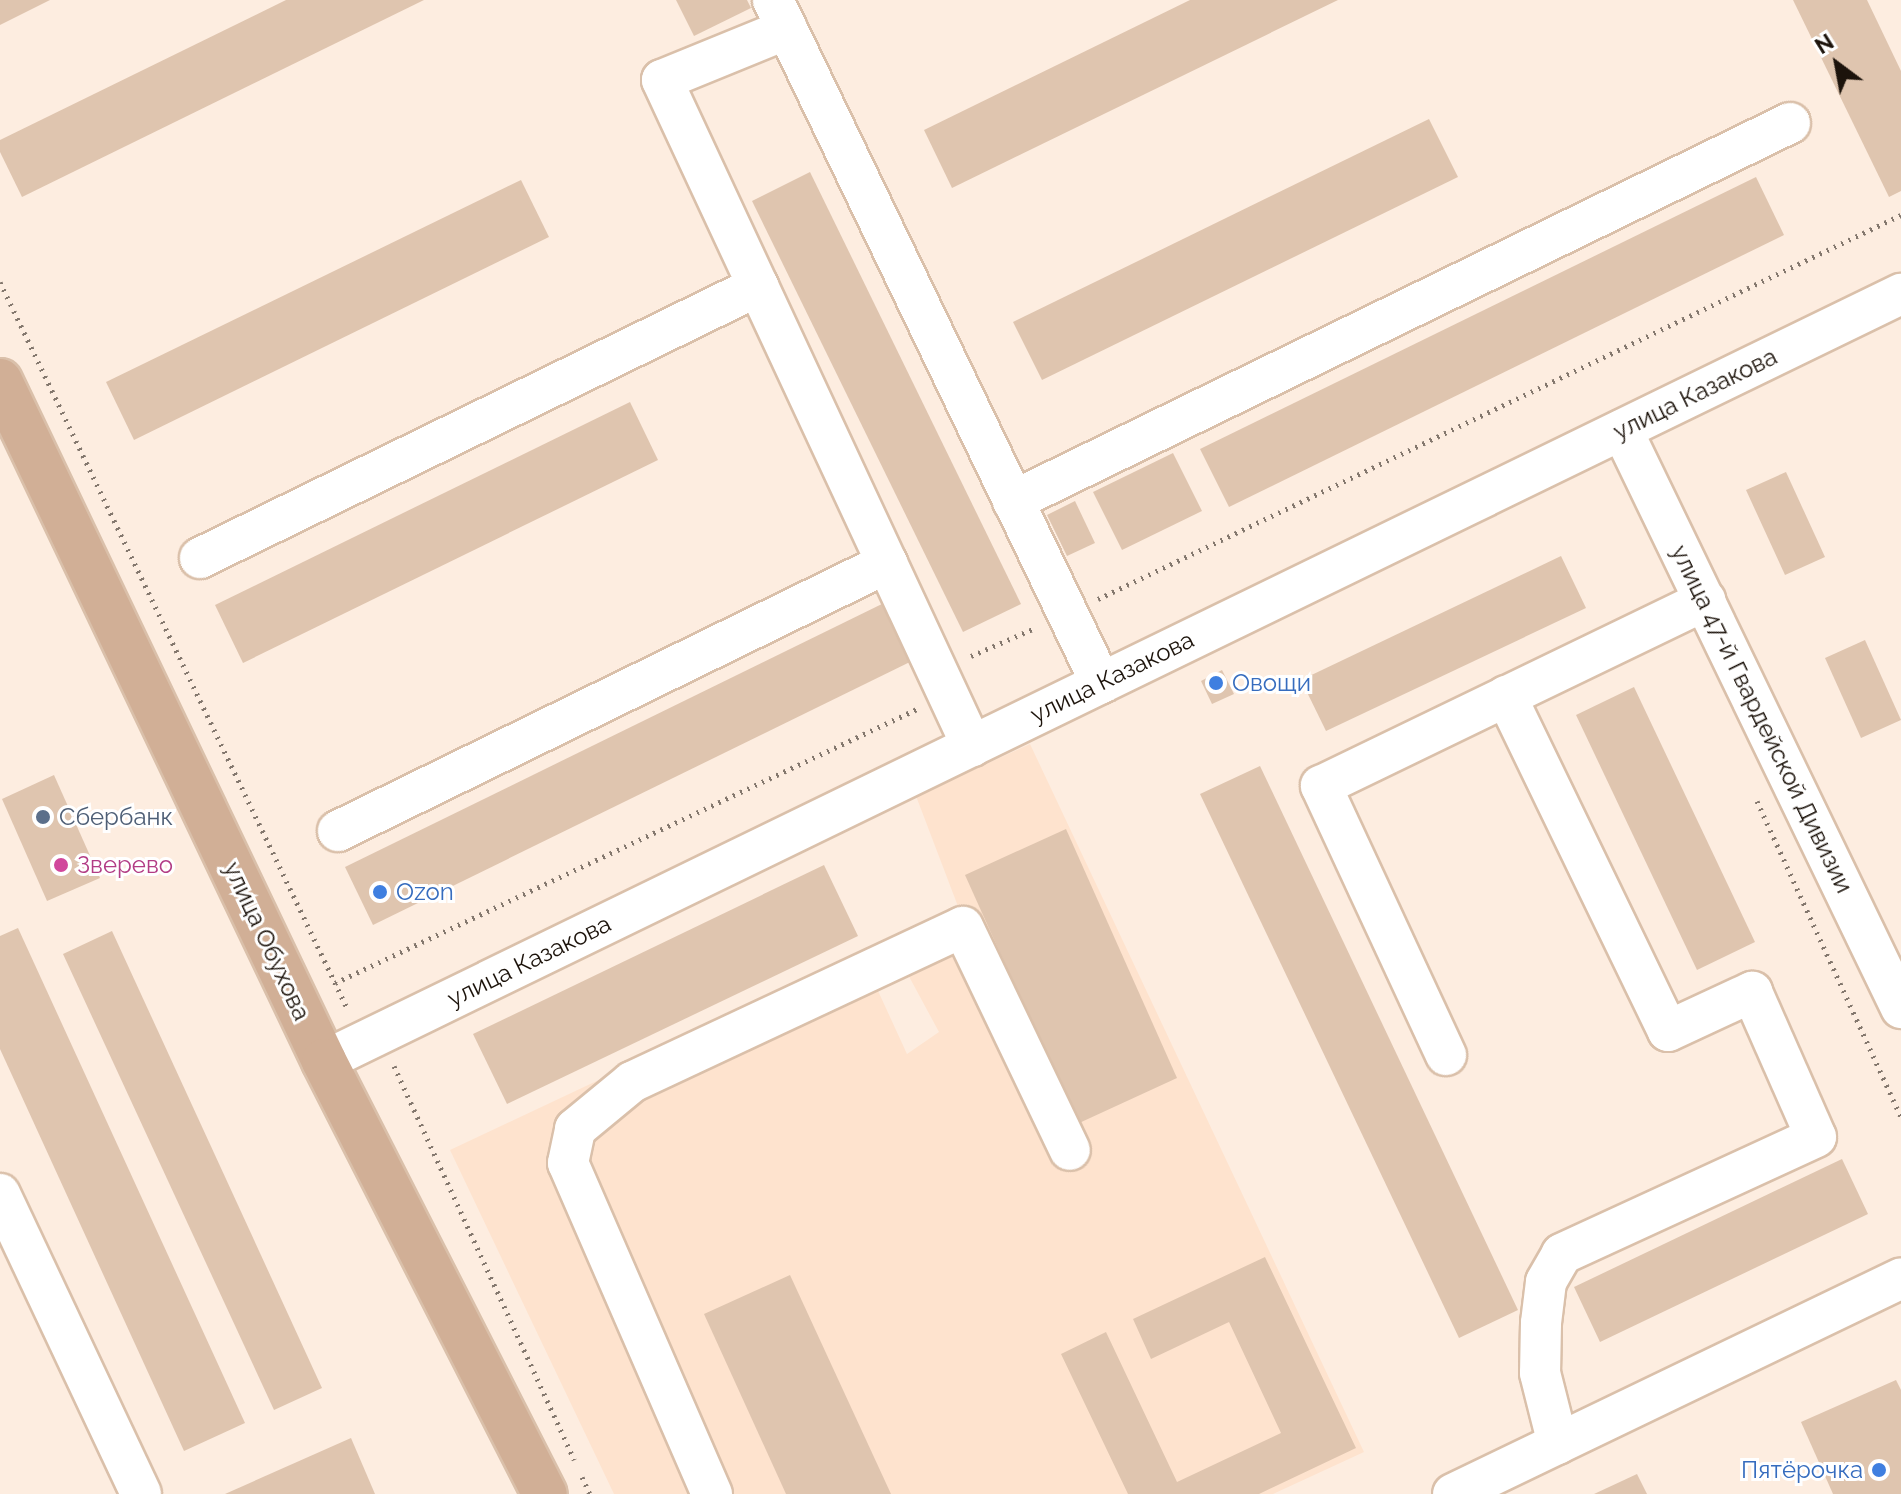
<!DOCTYPE html>
<html>
<head>
<meta charset="utf-8">
<style>
  body { margin:0 }
  #map { position:relative; width:1901px; height:1494px; overflow:hidden; background:#fdede0; font-family:Raleway,sans-serif }
  div>[style] { position:absolute }
  .built>* { inset:0; background:#fee3ce }
  .building>* { inset:0; background:#dfc5af }
  .path>* { height:5px; margin-top:-2.5px; transform-origin:0; background:repeating-linear-gradient(90deg,#83776d 0 2px,transparent 0 8px) }
  .roads { filter:drop-shadow(2px 0 #dac0aa) drop-shadow(-2px 0 #dac0aa) drop-shadow(0 2px #dac0aa) drop-shadow(0 -2px #dac0aa) }
  .minor>* { height:40px; margin:-20px; padding:0 20px; transform-origin:20px; border-radius:20px; background:#fff }
  .major>* { height:44px; margin:-22px; padding:0 22px; transform-origin:22px; border-radius:22px; background:#d1af96 }
  .dots>* { width:22px; height:22px; translate:-50% -50%; box-sizing:border-box; border:4px solid #fff; border-radius:50% }
  span { translate:-50% -50%; white-space:nowrap; text-align:center; line-height:1.15; -webkit-text-stroke:6px #fff; paint-order:stroke }
  .street-label { font-size:24px; color:#1c130b }
  .shop-label { font-size:24px; color:#366cbe }
  .left { translate:0 -50%; text-align:left }
  .right { translate:-100% -50%; text-align:right }
  .service-label { font-size:24px; color:#4e5e75 }
  .hotel-label { font-size:24px; color:#b23c85 }
  .north { position:absolute; left:1797px; top:24px; width:80px; height:80px; -webkit-text-stroke:6px #fff; paint-order:stroke; rotate:328deg; font-size:22px; font-weight:700; line-height:32px; text-align:center; color:#1c130b }
  .north::after { content:''; display:block; margin:auto; width:28px; height:36px; background:#1c130b; clip-path:polygon(50% 0,100% 100%,50% 72%,0 100%) }
</style>
</head>
<body>
<div id="map">
  <div class="built">
    <div style="clip-path:polygon(1030px 744px,1364px 1452px,1273px 1494px,614px 1494px,450px 1150px,862px 956px,907px 1054px,939px 1032px,892px 945px,959px 909px,916px 796px)"></div>
  </div>
  <div class="building">
    <div style="clip-path:polygon(0 0,50px 0,0 25px)"></div>
    <div style="clip-path:polygon(286px 0,424px 0,22px 197px,0 152px,0 140px)"></div>
    <div style="clip-path:polygon(676px 0,747px 0,751px 8px,694px 36px)"></div>
    <div style="clip-path:polygon(1190px 0,1338px 0,952px 188px,924px 130px)"></div>
    <div style="clip-path:polygon(1793px 0,1867px 0,1901px 71px,1901px 191px,1889px 197px)"></div>
    <div style="clip-path:polygon(1429px 119px,1458px 177px,1042px 380px,1013px 322px)"></div>
    <div style="clip-path:polygon(810px 172px,1021px 604px,963px 632px,752px 201px)"></div>
    <div style="clip-path:polygon(1756px 177px,1784px 235px,1229px 507px,1200px 449px)"></div>
    <div style="clip-path:polygon(521px 180px,549px 237px,134px 440px,106px 382px)"></div>
    <div style="clip-path:polygon(630px 402px,658px 460px,243px 663px,215px 605px)"></div>
    <div style="clip-path:polygon(1173px 453px,1202px 511px,1122px 550px,1093px 492px)"></div>
    <div style="clip-path:polygon(1786px 472px,1825px 557px,1785px 575px,1746px 490px)"></div>
    <div style="clip-path:polygon(1075px 501px,1095px 543px,1067px 556px,1047px 515px)"></div>
    <div style="clip-path:polygon(1561px 556px,1586px 608px,1326px 731px,1301px 680px)"></div>
    <div style="clip-path:polygon(886px 602px,914px 660px,373px 925px,345px 867px)"></div>
    <div style="clip-path:polygon(1865px 640px,1901px 720px,1861px 738px,1825px 658px)"></div>
    <div style="clip-path:polygon(1222px 670px,1234px 694px,1212px 704px,1201px 681px)"></div>
    <div style="clip-path:polygon(1634px 687px,1755px 942px,1697px 970px,1576px 715px)"></div>
    <div style="clip-path:polygon(1260px 766px,1518px 1310px,1459px 1338px,1200px 794px)"></div>
    <div style="clip-path:polygon(54px 775px,100px 878px,47px 901px,2px 799px)"></div>
    <div style="clip-path:polygon(1066px 829px,1177px 1078px,1077px 1124px,965px 875px)"></div>
    <div style="clip-path:polygon(824px 865px,858px 936px,507px 1104px,473px 1034px)"></div>
    <div style="clip-path:polygon(18px 928px,245px 1423px,184px 1451px,0 1049px,0 936px)"></div>
    <div style="clip-path:polygon(112px 931px,322px 1388px,274px 1410px,63px 954px)"></div>
    <div style="clip-path:polygon(1842px 1159px,1868px 1214px,1600px 1342px,1574px 1287px)"></div>
    <div style="clip-path:polygon(1265px 1257px,1356px 1448px,1259px 1494px,1128px 1494px,1061px 1354px,1106px 1332px,1177px 1482px,1281px 1433px,1229px 1322px,1151px 1359px,1133px 1319px)"></div>
    <div style="clip-path:polygon(790px 1275px,891px 1494px,786px 1494px,704px 1314px)"></div>
    <div style="clip-path:polygon(1896px 1380px,1901px 1390px,1901px 1494px,1833px 1494px,1801px 1422px)"></div>
    <div style="clip-path:polygon(351px 1438px,375px 1494px,225px 1494px)"></div>
    <div style="clip-path:polygon(1637px 1474px,1647px 1494px,1594px 1494px)"></div>
  </div>
  <div class="path">
    <div style="left:0;top:282px;width:807px;rotate:64.45deg"></div>
    <div style="left:1098px;top:599px;width:890px;rotate:-25.56deg"></div>
    <div style="left:971px;top:656px;width:70px;rotate:-23.6deg"></div>
    <div style="left:1757px;top:801px;width:347px;rotate:65.5deg"></div>
    <div style="left:335px;top:983px;width:643px;rotate:-25.21deg"></div>
    <div style="left:394px;top:1066px;width:433px;rotate:65.4deg"></div>
    <div style="left:582px;top:1477px;width:19px;rotate:65deg"></div>
  </div>
  <div class="roads">
    <div class="minor">
      <div style="left:773px;top:0;width:758px;rotate:64.35deg"></div>
      <div style="left:787px;top:29px;width:135px;rotate:157.8deg"></div>
      <div style="left:662px;top:80px;width:735px;rotate:65.04deg"></div>
      <div style="left:1622px;top:430px;width:642px;rotate:64.23deg"></div>
      <div style="left:1013px;top:501px;width:864px;rotate:-25.94deg"></div>
      <div style="left:200px;top:558px;width:621px;rotate:-25.99deg"></div>
      <div style="left:1506px;top:696px;width:372px;rotate:64.2deg"></div>
      <div style="left:1668px;top:1031px;width:93px;rotate:-24.9deg"></div>
      <div style="left:1752px;top:992px;width:158px;rotate:66.2deg"></div>
      <div style="left:1816px;top:1137px;width:280px;rotate:155.3deg"></div>
      <div style="left:1562px;top:1254px;width:32px;rotate:120deg"></div>
      <div style="left:1546px;top:1282px;width:41px;rotate:97deg"></div>
      <div style="left:1541px;top:1323px;width:50px;rotate:91.1deg"></div>
      <div style="left:1540px;top:1373px;width:73px;rotate:75.8deg"></div>
      <div style="left:338px;top:831px;width:611px;rotate:-26.02deg"></div>
      <div style="left:1446px;top:1055px;width:297px;rotate:-114.9deg"></div>
      <div style="left:1321px;top:786px;width:427px;rotate:-25.8deg"></div>
      <div style="left:324px;top:1061px;width:1754px;rotate:-25.94deg"></div>
      <div style="left:0;top:1194px;width:331px;rotate:64.8deg"></div>
      <div style="left:712px;top:1494px;width:361px;rotate:-113.5deg"></div>
      <div style="left:568px;top:1163px;width:35px;rotate:-78deg"></div>
      <div style="left:575px;top:1129px;width:74px;rotate:-39.5deg"></div>
      <div style="left:632px;top:1082px;width:365px;rotate:-25.1deg"></div>
      <div style="left:963px;top:927px;width:247px;rotate:64.4deg"></div>
      <div style="left:1453px;top:1494px;width:497px;rotate:-25.7deg"></div>
    </div>
    <div class="major">
      <div style="left:0;top:381px;width:753px;rotate:64.52deg"></div>
      <div style="left:324px;top:1061px;width:486px;rotate:63deg"></div>
    </div>
  </div>
  <div class="dots">
    <div style="left:1216px;top:683px;background:#3f7fe0"></div>
    <div style="left:43px;top:817px;background:#5c6f8a"></div>
    <div style="left:61px;top:865px;background:#d1479c"></div>
    <div style="left:380px;top:892px;background:#3f7fe0"></div>
    <div style="left:1879px;top:1470px;background:#3f7fe0"></div>
  </div>
  <div class="street-label">
    <span style="left:1695px;top:394px;rotate:-26deg">улица Казакова</span>
    <span style="left:1112px;top:677px;rotate:-26deg">улица Казакова</span>
    <span style="left:1762px;top:719px;rotate:64deg">улица 47-й Гвардейской Дивизии</span>
    <span style="left:267px;top:941px;rotate:65deg">улица Обухова</span>
    <span style="left:529px;top:961px;rotate:-26deg">улица Казакова</span>
  </div>
  <div class="shop-label">
    <span class="left" style="left:1232px;top:683px">Овощи</span>
    <span class="left" style="left:396px;top:892px">Ozon</span>
    <span class="right" style="left:1863px;top:1470px">Пятёрочка</span>
  </div>
  <div class="service-label">
    <span class="left" style="left:59px;top:817px">Сбербанк</span>
  </div>
  <div class="hotel-label">
    <span class="left" style="left:77px;top:865px">Зверево</span>
  </div>
  <div class="north">N</div>
</div>
</body>
</html>
